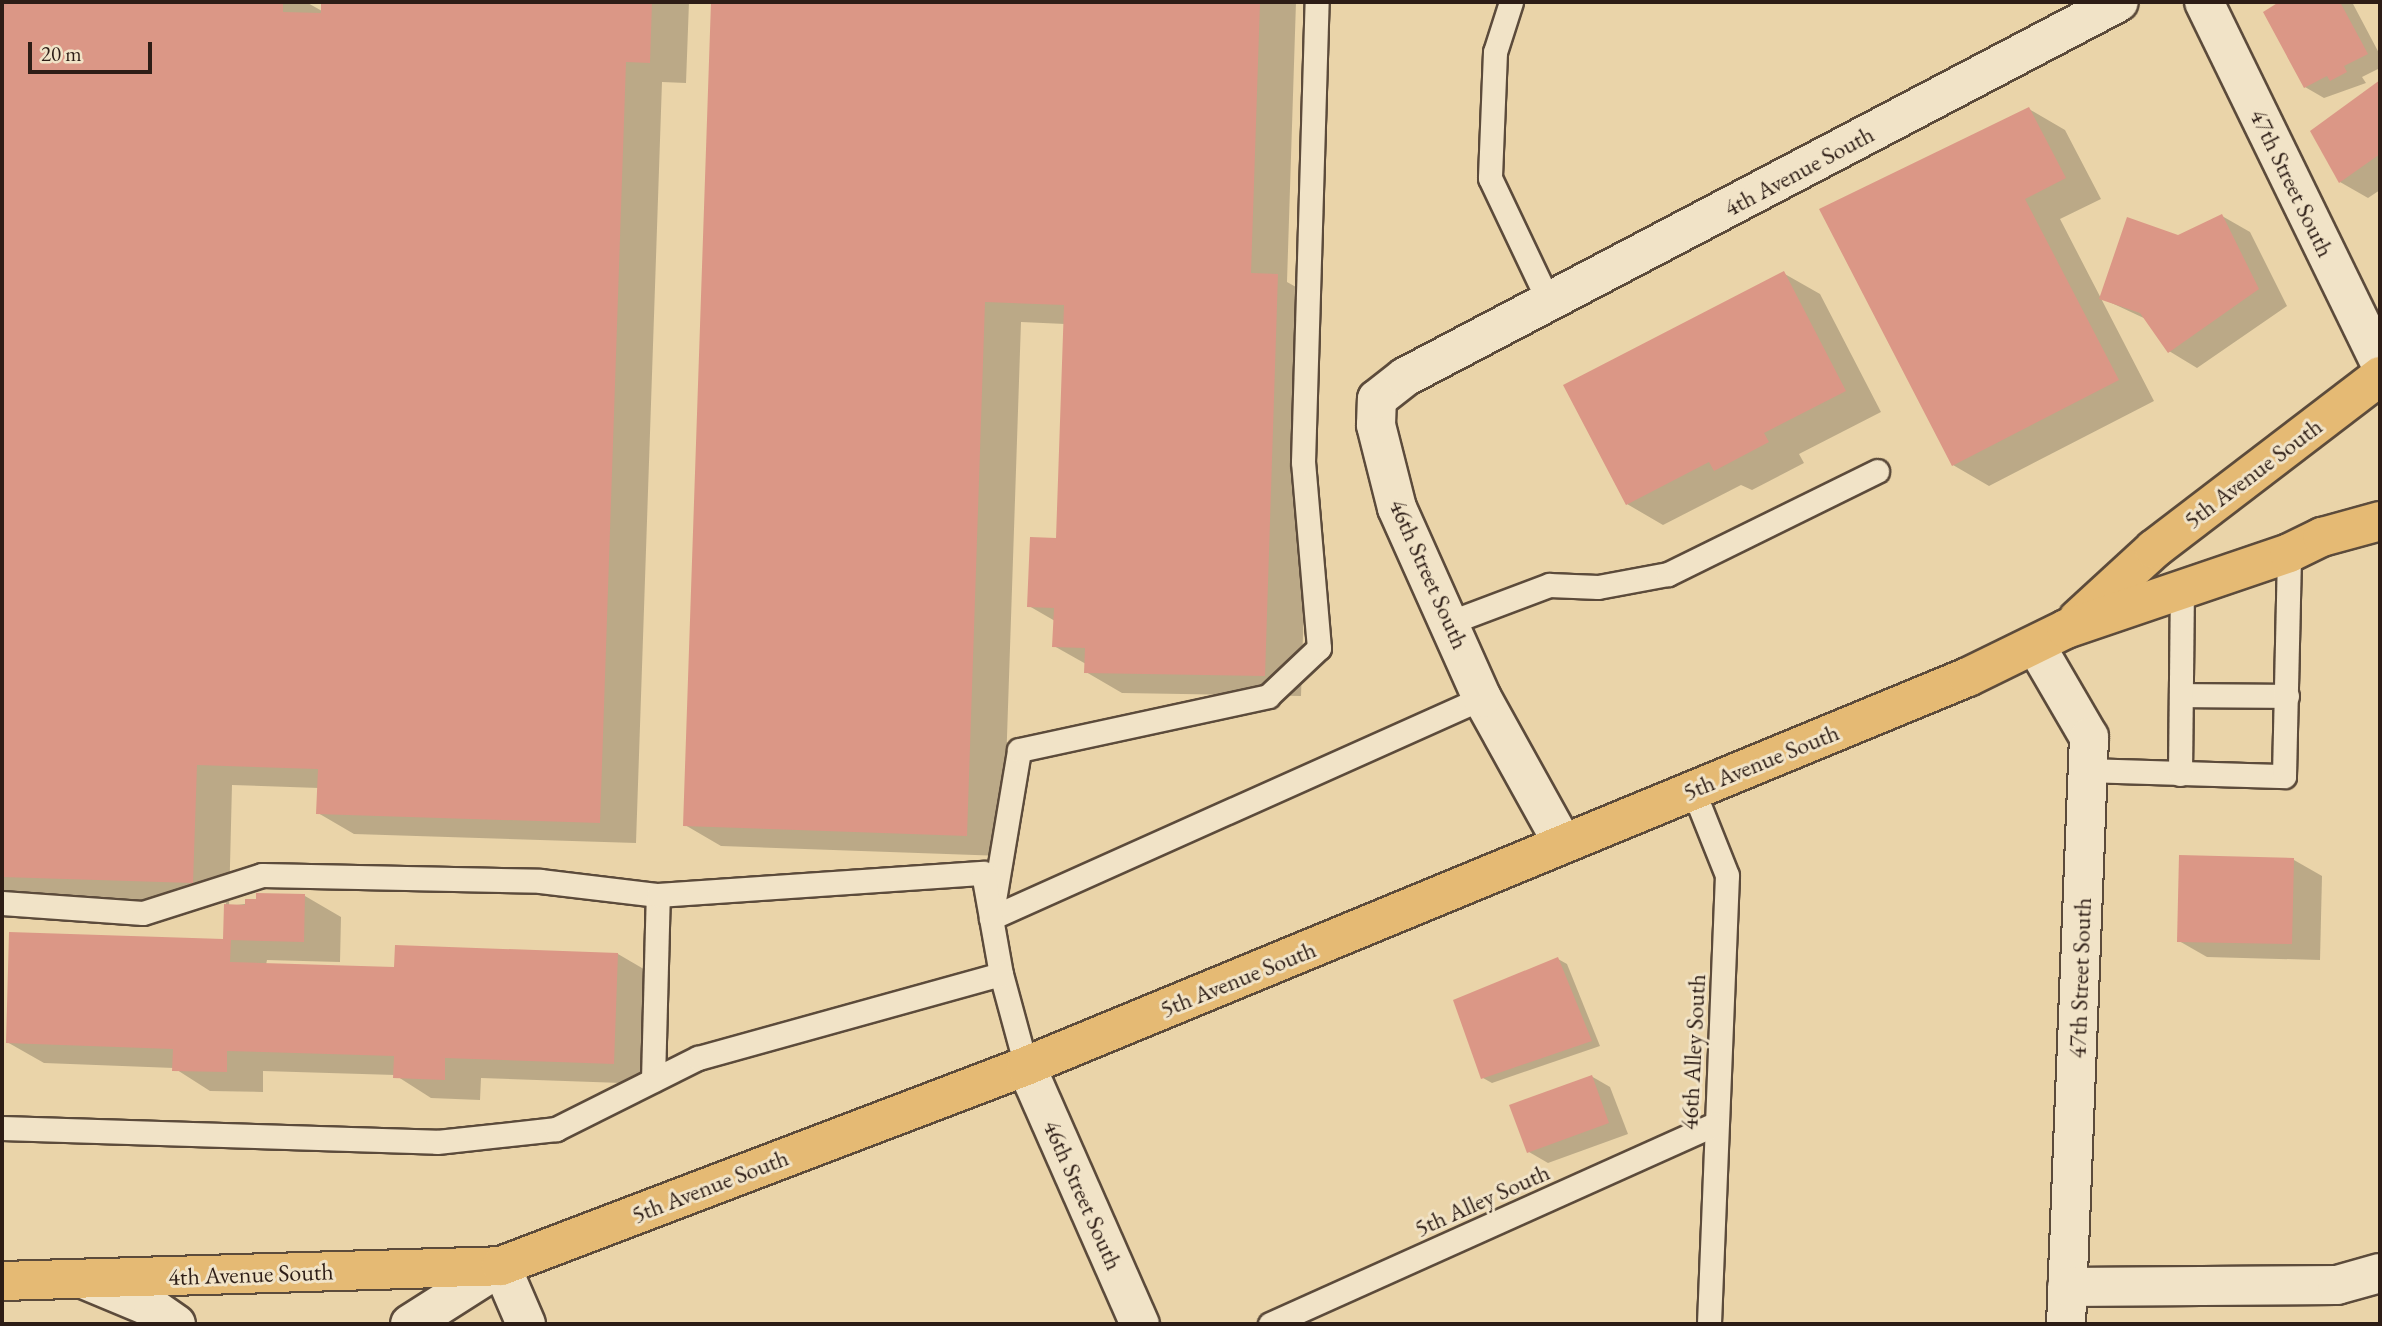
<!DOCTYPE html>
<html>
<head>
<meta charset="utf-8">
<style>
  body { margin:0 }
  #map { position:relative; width:2382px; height:1326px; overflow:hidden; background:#ead4a9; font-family:"EB Garamond",serif }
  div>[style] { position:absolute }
  .shadow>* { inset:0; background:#0003 }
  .building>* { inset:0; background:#db9786 }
  .roads { filter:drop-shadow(2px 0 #5c4b3b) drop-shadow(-2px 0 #5c4b3b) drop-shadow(0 2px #5c4b3b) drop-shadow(0 -2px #5c4b3b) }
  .lane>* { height:23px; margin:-11.5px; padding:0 11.5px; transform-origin:11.5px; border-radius:11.5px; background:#f1e3c7 }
  .street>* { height:38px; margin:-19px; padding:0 19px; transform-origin:19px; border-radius:19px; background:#f1e3c7 }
  .secondary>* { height:38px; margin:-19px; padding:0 19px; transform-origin:19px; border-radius:19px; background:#f1e3c7 }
  .primary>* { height:38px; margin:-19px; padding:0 19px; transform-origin:19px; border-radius:19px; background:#e5ba74 }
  span { translate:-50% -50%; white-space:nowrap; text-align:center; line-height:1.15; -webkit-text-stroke:6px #f1e3c7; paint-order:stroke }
  .street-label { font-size:24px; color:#2d1d16 }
  .frame { position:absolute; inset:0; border:4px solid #2d1d16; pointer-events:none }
  .scale { position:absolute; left:28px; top:42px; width:124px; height:32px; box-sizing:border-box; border:4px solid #2d1d16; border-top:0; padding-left:9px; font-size:21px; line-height:24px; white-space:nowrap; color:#2d1d16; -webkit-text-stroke:5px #f1e3c7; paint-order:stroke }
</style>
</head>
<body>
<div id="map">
  <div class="shadow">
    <div style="clip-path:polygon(56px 2px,306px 2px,322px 11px,323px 2px,689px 2px,686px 83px,662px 82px,636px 843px,354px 834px,318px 813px,319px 788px,232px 785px,229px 906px,305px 896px,341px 917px,340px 962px,267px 960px,266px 965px,396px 969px,618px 954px,654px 975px,650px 1084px,481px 1078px,480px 1100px,431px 1098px,395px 1075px,263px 1071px,263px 1092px,210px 1091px,174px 1068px,44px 1063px,7px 1042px,224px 941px,226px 903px,2px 896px,2px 4px,56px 6px)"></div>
    <div style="clip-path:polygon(713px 2px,1296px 2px,1287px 282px,1314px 297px,1301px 696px,1122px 693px,1086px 672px,1086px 664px,1054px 646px,1055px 621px,1029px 606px,1058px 540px,1065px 324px,1021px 322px,1003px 856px,721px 846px,685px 825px)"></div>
    <div style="clip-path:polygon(2281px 2px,2352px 2px,2380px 55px,2380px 68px,2362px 77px,2366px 83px,2324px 98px,2305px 87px)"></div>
    <div style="clip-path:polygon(2380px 83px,2380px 190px,2368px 198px,2340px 182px,2313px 131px)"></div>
    <div style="clip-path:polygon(2029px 109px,2065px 130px,2101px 199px,2060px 219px,2154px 401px,1989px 486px,1953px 465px)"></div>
    <div style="clip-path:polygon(2222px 216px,2250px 232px,2287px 306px,2197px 368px,2169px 351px,2148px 320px,2101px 298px)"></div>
    <div style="clip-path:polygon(1783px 273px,1820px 294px,1881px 412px,1799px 454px,1804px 463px,1752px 490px,1741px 485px,1663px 525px,1627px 504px)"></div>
    <div style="clip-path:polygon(2294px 860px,2322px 876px,2320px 960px,2207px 957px,2179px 941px)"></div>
    <div style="clip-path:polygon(1558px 959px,1567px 964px,1600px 1046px,1492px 1083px,1483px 1078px)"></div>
    <div style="clip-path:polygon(1591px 1076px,1610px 1087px,1628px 1134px,1548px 1163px,1529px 1152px)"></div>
  </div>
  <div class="building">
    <div style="clip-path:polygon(2px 2px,283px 2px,283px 12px,321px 13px,321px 2px,652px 2px,650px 63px,626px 62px,600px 823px,316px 814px,318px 769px,197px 765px,193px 883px,2px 877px)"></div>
    <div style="clip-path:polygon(711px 2px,1260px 2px,1251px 273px,1278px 274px,1265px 676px,1084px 673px,1085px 648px,1052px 647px,1054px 608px,1027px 607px,1030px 537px,1056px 538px,1064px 305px,985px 302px,967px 836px,683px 826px)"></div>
    <div style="clip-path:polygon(2279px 2px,2340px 2px,2368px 54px,2344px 66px,2347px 72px,2330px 81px,2327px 76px,2304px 88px,2263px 12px)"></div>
    <div style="clip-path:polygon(2380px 80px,2380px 154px,2339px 183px,2310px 131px)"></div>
    <div style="clip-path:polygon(2029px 107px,2066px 178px,2025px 199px,2119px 380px,1952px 466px,1819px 209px)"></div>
    <div style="clip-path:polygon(2222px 214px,2259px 289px,2168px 353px,2140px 313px,2099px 299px,2127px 217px,2178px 235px)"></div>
    <div style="clip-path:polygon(1784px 271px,1846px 391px,1764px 433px,1769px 442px,1714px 471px,1709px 462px,1626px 505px,1563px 385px)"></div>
    <div style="clip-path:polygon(2179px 855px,2294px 858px,2292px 944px,2177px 942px)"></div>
    <div style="clip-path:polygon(256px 893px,305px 894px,304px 942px,231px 940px,230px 962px,394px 967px,395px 945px,618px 953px,614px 1064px,445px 1058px,445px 1080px,393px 1078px,394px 1056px,227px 1051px,227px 1072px,172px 1071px,173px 1049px,6px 1043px,9px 932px,223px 939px,224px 904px,245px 905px,245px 899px,256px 899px)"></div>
    <div style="clip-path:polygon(1558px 957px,1592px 1041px,1481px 1079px,1453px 1000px)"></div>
    <div style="clip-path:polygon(1592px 1075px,1609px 1123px,1527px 1153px,1509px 1105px)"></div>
  </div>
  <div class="roads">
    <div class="lane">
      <div style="left:1511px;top:2px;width:52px;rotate:107.7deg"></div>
      <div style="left:1495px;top:52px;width:126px;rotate:92.3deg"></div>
      <div style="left:1490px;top:178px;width:137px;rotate:64.6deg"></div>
      <div style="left:1451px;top:622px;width:105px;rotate:-20.7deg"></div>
      <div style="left:1549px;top:585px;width:49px;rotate:2.3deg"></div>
      <div style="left:1598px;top:587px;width:71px;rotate:-10.5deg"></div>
      <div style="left:1668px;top:574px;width:233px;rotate:-26.2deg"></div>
      <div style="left:2182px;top:695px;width:105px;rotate:0.5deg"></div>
      <div style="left:2088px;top:770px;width:196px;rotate:1.8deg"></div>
      <div style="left:2284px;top:776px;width:223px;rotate:-88.7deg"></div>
      <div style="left:2180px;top:774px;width:185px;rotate:-89.4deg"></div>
      <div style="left:1693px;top:790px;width:92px;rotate:68.2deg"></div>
      <div style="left:1727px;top:875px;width:449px;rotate:92.3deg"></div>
      <div style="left:2px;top:903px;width:141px;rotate:4.1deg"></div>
      <div style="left:143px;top:913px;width:125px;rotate:-17.7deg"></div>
      <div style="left:262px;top:875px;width:278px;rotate:1.2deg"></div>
      <div style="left:540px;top:881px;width:119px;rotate:6.8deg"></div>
      <div style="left:991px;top:918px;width:170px;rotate:-80.5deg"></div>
      <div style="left:1019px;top:750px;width:255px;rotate:-12.2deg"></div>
      <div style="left:1268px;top:696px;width:70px;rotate:-43.3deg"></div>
      <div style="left:1319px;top:648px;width:187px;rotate:-94.9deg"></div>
      <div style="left:1303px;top:462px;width:460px;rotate:-88.3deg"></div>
      <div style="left:991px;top:918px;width:538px;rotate:-24.14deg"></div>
      <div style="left:653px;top:1080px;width:185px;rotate:-88.5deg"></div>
      <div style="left:658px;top:895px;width:326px;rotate:-3.9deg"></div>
      <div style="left:983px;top:873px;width:103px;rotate:79.9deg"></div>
      <div style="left:1001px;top:974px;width:95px;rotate:74.8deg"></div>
      <div style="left:2px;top:1128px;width:435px;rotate:1.8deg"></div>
      <div style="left:437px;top:1142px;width:120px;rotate:-6.2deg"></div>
      <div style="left:556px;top:1129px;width:159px;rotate:-26.6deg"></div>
      <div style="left:698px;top:1058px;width:314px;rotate:-15.5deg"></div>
      <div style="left:1270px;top:1324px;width:488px;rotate:-24.2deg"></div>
    </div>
    <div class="street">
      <div style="left:2204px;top:2px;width:402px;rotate:64deg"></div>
      <div style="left:2036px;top:646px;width:105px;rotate:59.8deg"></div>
      <div style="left:2089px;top:737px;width:587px;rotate:92.24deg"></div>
      <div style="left:1563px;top:844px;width:167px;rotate:-119deg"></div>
      <div style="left:1482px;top:698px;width:208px;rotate:-114.1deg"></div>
      <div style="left:1397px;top:508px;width:86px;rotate:-104.2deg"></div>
      <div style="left:1376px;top:425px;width:26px;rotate:-88deg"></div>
      <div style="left:1377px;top:399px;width:36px;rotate:-38deg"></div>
      <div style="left:1405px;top:377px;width:806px;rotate:-27.71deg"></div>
      <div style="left:1026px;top:1066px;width:282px;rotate:66.2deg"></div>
      <div style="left:501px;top:1266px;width:63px;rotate:66.7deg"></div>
      <div style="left:2067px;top:1287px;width:270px;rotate:-0.4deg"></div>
      <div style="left:2337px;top:1285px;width:45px;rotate:-15.6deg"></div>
    </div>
    <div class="secondary">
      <div style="left:83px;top:1279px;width:76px;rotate:22.5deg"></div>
      <div style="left:153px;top:1308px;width:28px;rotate:35deg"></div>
      <div style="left:410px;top:1324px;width:108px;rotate:-32.5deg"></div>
    </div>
    <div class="primary">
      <div style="left:2078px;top:619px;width:103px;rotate:-42.6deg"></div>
      <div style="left:2154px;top:549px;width:285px;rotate:-37.4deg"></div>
      <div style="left:2px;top:1281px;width:499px;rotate:-1.7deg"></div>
      <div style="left:501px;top:1266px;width:562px;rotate:-20.85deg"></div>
      <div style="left:1026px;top:1066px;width:1019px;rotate:-22.44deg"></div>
      <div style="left:1968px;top:677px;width:109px;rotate:-26.1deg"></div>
      <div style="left:2066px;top:629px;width:236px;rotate:-18.8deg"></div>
      <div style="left:2289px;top:553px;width:37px;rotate:-26deg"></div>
      <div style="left:2322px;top:537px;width:60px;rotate:-15.4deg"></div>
    </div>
  </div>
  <div class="street-label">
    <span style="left:1799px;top:171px;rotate:-28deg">4th Avenue South</span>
    <span style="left:2292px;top:183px;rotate:64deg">47th Street South</span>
    <span style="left:2253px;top:473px;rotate:-37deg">5th Avenue South</span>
    <span style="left:1429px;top:574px;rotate:66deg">46th Street South</span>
    <span style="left:1761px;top:762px;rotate:-22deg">5th Avenue South</span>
    <span style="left:2080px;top:978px;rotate:-88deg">47th Street South</span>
    <span style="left:1238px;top:979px;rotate:-22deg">5th Avenue South</span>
    <span style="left:1693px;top:1052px;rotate:-87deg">46th Alley South</span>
    <span style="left:710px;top:1186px;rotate:-21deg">5th Avenue South</span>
    <span style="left:1083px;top:1195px;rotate:66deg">46th Street South</span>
    <span style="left:1482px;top:1200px;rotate:-24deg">5th Alley South</span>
    <span style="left:251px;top:1274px;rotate:-2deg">4th Avenue South</span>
  </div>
  <div class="frame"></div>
  <div class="scale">20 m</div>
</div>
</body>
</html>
